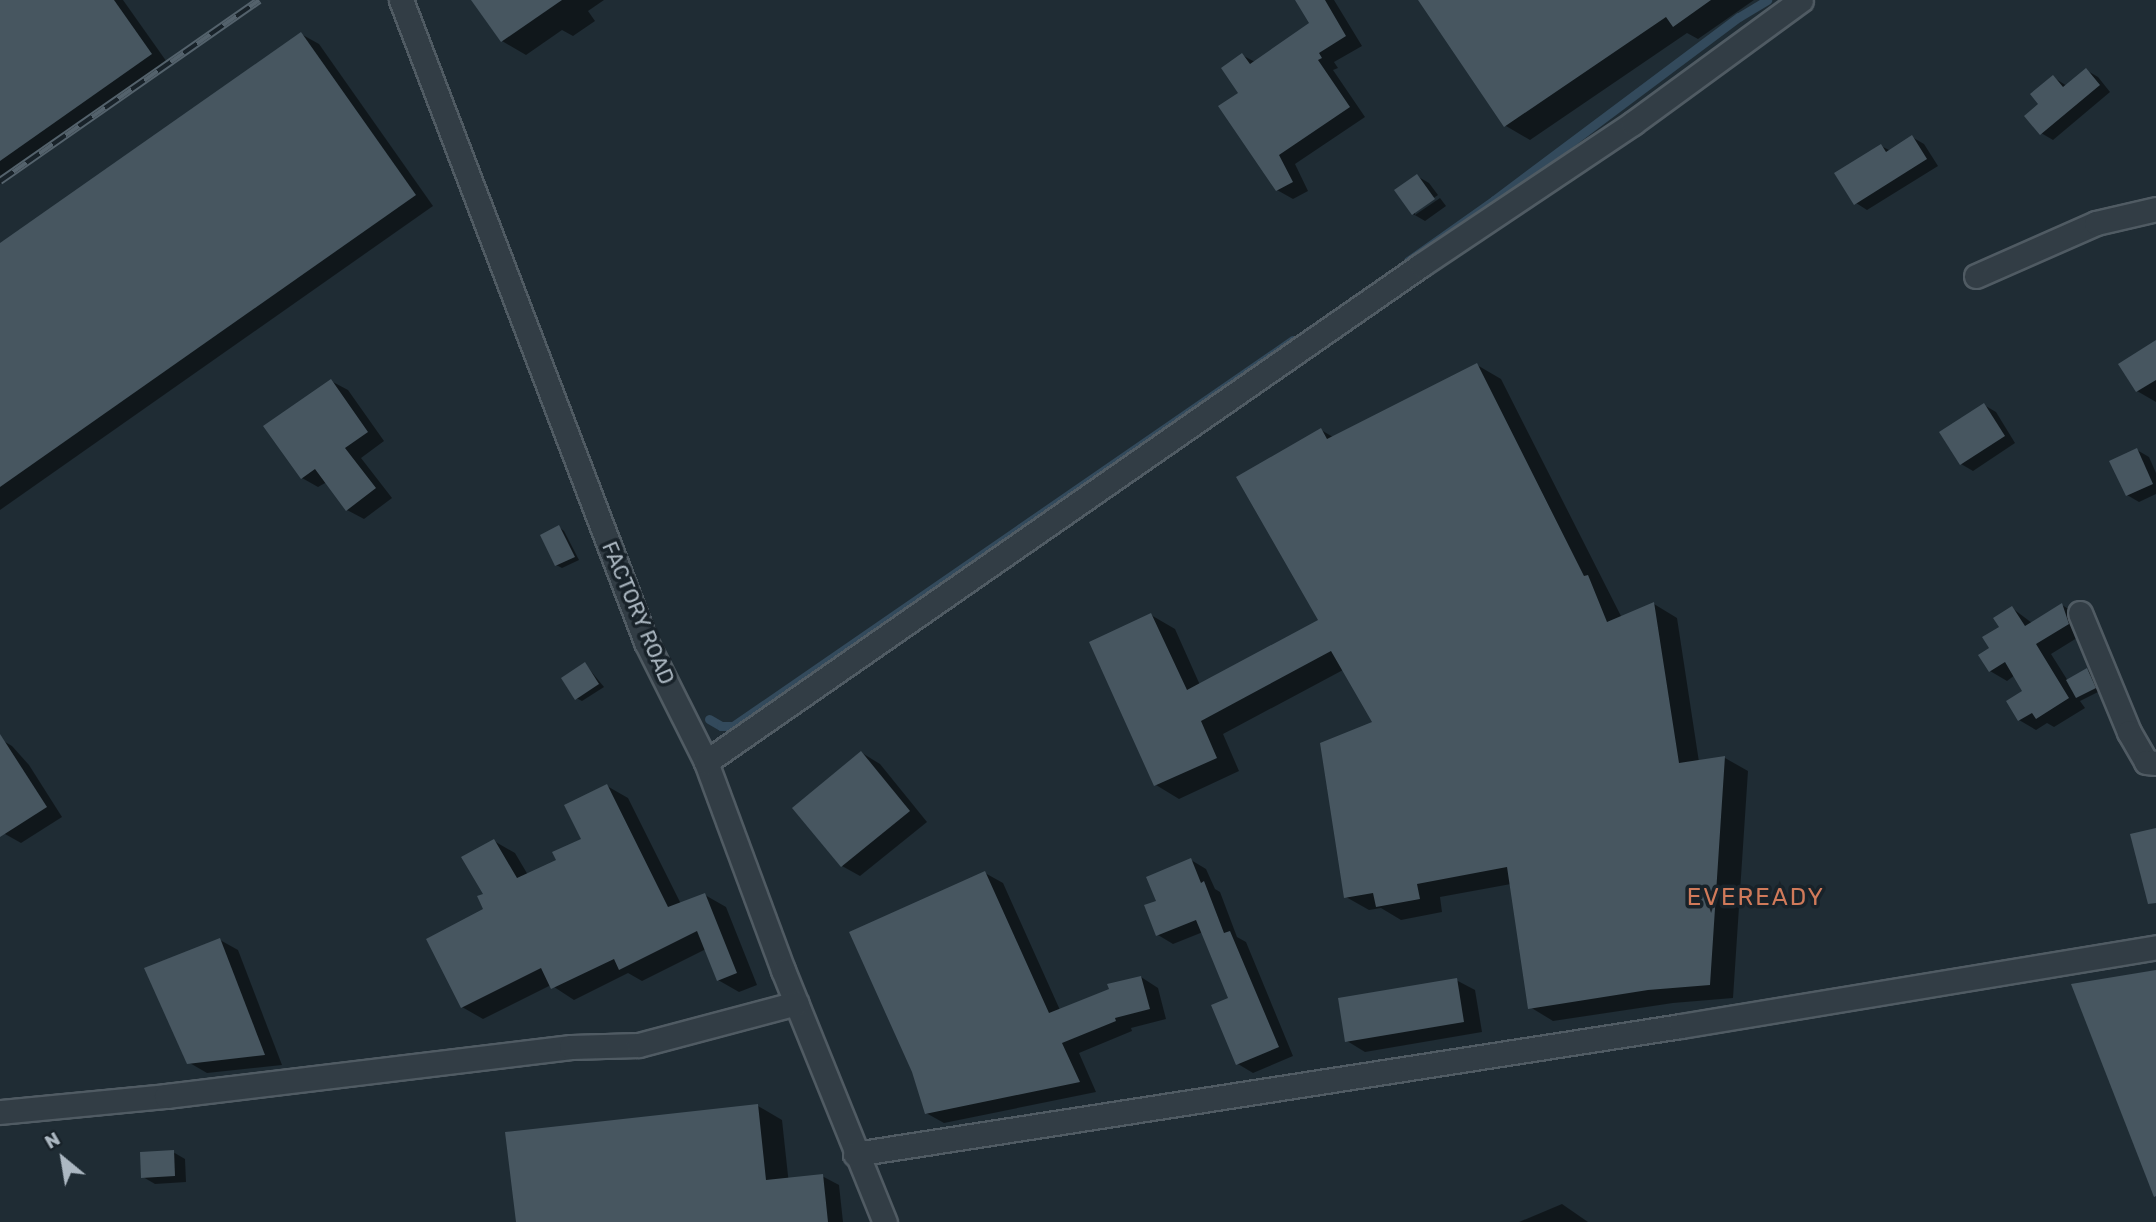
<!DOCTYPE html>
<html>
<head>
<meta charset="utf-8">
<style>
  body { margin:0 }
  #map { position:relative; width:2156px; height:1222px; overflow:hidden; background:#1f2c34; font-family:Rubik,sans-serif }
  div>[style] { position:absolute }
  .shadow>* { inset:0; background:#0007 }
  .stream>* { height:9px; margin:-4.5px; padding:0 4.5px; transform-origin:4.5px; border-radius:4.5px; background:#334a5c }
  .building>* { inset:0; background:#475660 }
  .roads { filter:drop-shadow(2px 0 #505b63) drop-shadow(-2px 0 #505b63) drop-shadow(0 2px #505b63) drop-shadow(0 -2px #505b63) }
  .minor>* { height:23px; margin:-11.5px; padding:0 11.5px; transform-origin:11.5px; border-radius:11.5px; background:#323d45 }
  .rail>* { height:8px; margin-top:-4px; transform-origin:0; background:repeating-linear-gradient(90deg,#182229 0 16px,#54626c 0 32px); box-sizing:border-box; border-block:2px solid #54626c }
  span { translate:-50% -50%; white-space:nowrap; text-align:center; line-height:1.15; -webkit-text-stroke:7px #182229; paint-order:stroke }
  .street-label { font-size:21px; color:#acb8c2 }
  .quarter-label { font-size:24px; color:#d07a5a; letter-spacing:2px }
  .north { position:absolute; left:28px; top:1124px; width:70px; height:70px; -webkit-text-stroke:5px #182229; paint-order:stroke; rotate:330deg; font-size:19px; font-weight:700; line-height:28px; text-align:center; color:#acb8c2 }
  .north::after { content:''; display:block; margin:auto; width:24px; height:32px; background:#acb8c2; clip-path:polygon(50% 0,100% 100%,50% 72%,0 100%) }
</style>
</head>
<body>
<div id="map">
  <div class="shadow">
    <div style="clip-path:polygon(0 0,123px 0,169px 65px,0 184px)"></div>
    <div style="clip-path:polygon(473px 0,604px 0,588px 11px,595px 21px,573px 36px,562px 30px,526px 55px,502px 41px)"></div>
    <div style="clip-path:polygon(1297px 0,1334px 0,1362px 46px,1334px 62px,1338px 68px,1333px 70px,1365px 117px,1295px 164px,1308px 191px,1293px 199px,1277px 190px,1241px 93px,1242px 55px,1255px 62px,1311px 24px)"></div>
    <div style="clip-path:polygon(1420px 0,1754px 0,1698px 39px,1687px 33px,1530px 140px,1506px 126px)"></div>
    <div style="clip-path:polygon(301px 34px,319px 44px,433px 206px,0 510px,0 245px)"></div>
    <div style="clip-path:polygon(2086px 70px,2098px 77px,2110px 92px,2053px 140px,2041px 133px,2040px 105px,2053px 77px,2067px 86px)"></div>
    <div style="clip-path:polygon(1912px 137px,1924px 144px,1938px 166px,1867px 210px,1856px 203px,1881px 146px,1891px 151px)"></div>
    <div style="clip-path:polygon(1417px 176px,1429px 183px,1438px 195px,1415px 211px,1415px 215px,1440px 198px,1446px 206px,1425px 221px,1413px 214px)"></div>
    <div style="clip-path:polygon(2156px 342px,2156px 402px,2137px 391px,2120px 364px)"></div>
    <div style="clip-path:polygon(1477px 365px,1501px 379px,1622px 618px,1654px 604px,1677px 618px,1699px 762px,1725px 758px,1748px 771px,1733px 998px,1673px 1003px,1553px 1021px,1530px 1007px,1511px 884px,1440px 897px,1442px 912px,1401px 920px,1381px 908px,1369px 910px,1346px 897px,1374px 723px,1343px 670px,1223px 734px,1239px 771px,1179px 799px,1156px 785px,1151px 615px,1175px 629px,1200px 685px,1321px 621px,1321px 430px,1333px 437px)"></div>
    <div style="clip-path:polygon(331px 381px,348px 390px,384px 441px,361px 458px,392px 498px,364px 519px,347px 510px,327px 482px,318px 487px,302px 478px)"></div>
    <div style="clip-path:polygon(1984px 405px,1996px 412px,2015px 443px,1973px 471px,1961px 464px)"></div>
    <div style="clip-path:polygon(2137px 450px,2149px 457px,2156px 473px,2156px 494px,2139px 502px,2127px 495px)"></div>
    <div style="clip-path:polygon(559px 527px,564px 531px,579px 560px,562px 568px,556px 565px)"></div>
    <div style="clip-path:polygon(2062px 605px,2078px 615px,2085px 633px,2051px 654px,2068px 681px,2087px 670px,2093px 673px,2100px 691px,2080px 701px,2085px 708px,2054px 727px,2047px 723px,2036px 730px,2019px 720px,2025px 691px,2015px 675px,2007px 681px,1990px 671px,1991px 649px,2012px 608px,2032px 623px)"></div>
    <div style="clip-path:polygon(585px 664px,604px 687px,582px 701px,576px 698px)"></div>
    <div style="clip-path:polygon(0 739px,12px 746px,29px 765px,62px 817px,21px 843px,5px 834px,0 826px)"></div>
    <div style="clip-path:polygon(862px 753px,880px 764px,927px 822px,860px 876px,842px 866px)"></div>
    <div style="clip-path:polygon(607px 786px,628px 798px,681px 904px,705px 895px,726px 907px,757px 985px,739px 992px,718px 980px,706px 949px,642px 981px,628px 973px,574px 1000px,551px 985px,483px 1019px,462px 1007px,485px 910px,494px 841px,515px 853px,528px 875px,558px 861px,584px 840px)"></div>
    <div style="clip-path:polygon(1191px 860px,1206px 869px,1215px 889px,1220px 892px,1237px 937px,1246px 942px,1293px 1056px,1253px 1073px,1238px 1064px,1230px 999px,1203px 932px,1173px 944px,1158px 935px,1158px 902px)"></div>
    <div style="clip-path:polygon(985px 873px,1003px 883px,1060px 1010px,1141px 977px,1158px 988px,1166px 1019px,1131px 1028px,1132px 1031px,1079px 1053px,1096px 1092px,944px 1123px,926px 1113px)"></div>
    <div style="clip-path:polygon(220px 940px,238px 950px,282px 1065px,207px 1073px,188px 1062px)"></div>
    <div style="clip-path:polygon(1456px 980px,1475px 990px,1482px 1032px,1365px 1052px,1347px 1041px)"></div>
    <div style="clip-path:polygon(758px 1106px,782px 1120px,793px 1222px,518px 1222px)"></div>
    <div style="clip-path:polygon(173px 1152px,185px 1159px,186px 1182px,155px 1184px,143px 1177px)"></div>
    <div style="clip-path:polygon(822px 1176px,839px 1185px,843px 1222px,805px 1222px)"></div>
    <div style="clip-path:polygon(1562px 1204px,1588px 1222px,1519px 1222px)"></div>
  </div>
  <div class="stream">
    <div style="left:1408px;top:261px;width:105px;rotate:-35.3deg"></div>
    <div style="left:1494px;top:200px;width:306px;rotate:-36.8deg"></div>
    <div style="left:1739px;top:17px;width:33px;rotate:-31deg"></div>
    <div style="left:709px;top:719px;width:14px;rotate:30deg"></div>
    <div style="left:721px;top:726px;width:12px"></div>
    <div style="left:733px;top:726px;width:680px;rotate:-34.58deg"></div>
  </div>
  <div class="building">
    <div style="clip-path:polygon(0 0,114px 0,152px 54px,0 161px)"></div>
    <div style="clip-path:polygon(471px 0,562px 0,501px 42px)"></div>
    <div style="clip-path:polygon(1295px 0,1325px 0,1346px 36px,1319px 53px,1322px 58px,1318px 60px,1350px 107px,1279px 155px,1293px 182px,1276px 191px,1218px 106px,1238px 93px,1221px 68px,1242px 53px,1250px 64px,1309px 23px)"></div>
    <div style="clip-path:polygon(1418px 0,1711px 0,1673px 27px,1666px 17px,1504px 127px)"></div>
    <div style="clip-path:polygon(301px 32px,416px 195px,0 487px,0 243px)"></div>
    <div style="clip-path:polygon(2086px 68px,2100px 85px,2040px 135px,2024px 116px,2038px 104px,2030px 94px,2053px 75px,2063px 87px)"></div>
    <div style="clip-path:polygon(1912px 135px,1927px 159px,1854px 205px,1834px 173px,1881px 144px,1886px 152px)"></div>
    <div style="clip-path:polygon(1417px 174px,1435px 199px,1412px 215px,1394px 190px)"></div>
    <div style="clip-path:polygon(2156px 340px,2156px 380px,2136px 392px,2118px 364px)"></div>
    <div style="clip-path:polygon(1477px 363px,1584px 576px,1588px 575px,1607px 622px,1654px 602px,1679px 763px,1725px 756px,1710px 985px,1648px 990px,1528px 1009px,1507px 867px,1417px 884px,1420px 899px,1376px 907px,1373px 893px,1344px 898px,1320px 743px,1372px 722px,1331px 651px,1201px 721px,1217px 758px,1154px 786px,1089px 642px,1151px 613px,1187px 690px,1318px 620px,1236px 477px,1321px 428px,1327px 439px)"></div>
    <div style="clip-path:polygon(331px 379px,368px 432px,345px 448px,376px 488px,346px 511px,315px 469px,301px 479px,263px 426px)"></div>
    <div style="clip-path:polygon(1984px 403px,2005px 436px,1960px 465px,1939px 432px)"></div>
    <div style="clip-path:polygon(2137px 448px,2153px 484px,2126px 496px,2109px 461px)"></div>
    <div style="clip-path:polygon(559px 525px,575px 557px,555px 566px,540px 535px)"></div>
    <div style="clip-path:polygon(2062px 603px,2069px 624px,2036px 644px,2069px 698px,2036px 719px,2032px 713px,2018px 721px,2006px 701px,2022px 691px,2005px 662px,1989px 672px,1978px 655px,1989px 648px,1982px 637px,1999px 627px,1993px 618px,2012px 606px,2025px 626px)"></div>
    <div style="clip-path:polygon(585px 662px,599px 684px,575px 700px,561px 678px)"></div>
    <div style="clip-path:polygon(2087px 668px,2096px 688px,2076px 698px,2066px 680px)"></div>
    <div style="clip-path:polygon(0 734px,47px 807px,0 837px)"></div>
    <div style="clip-path:polygon(861px 751px,910px 811px,841px 867px,792px 808px)"></div>
    <div style="clip-path:polygon(607px 784px,668px 907px,705px 893px,737px 973px,717px 981px,697px 931px,619px 970px,614px 959px,551px 989px,541px 968px,461px 1008px,426px 939px,483px 909px,477px 896px,483px 894px,461px 857px,494px 839px,517px 878px,556px 860px,552px 852px,581px 839px,564px 805px)"></div>
    <div style="clip-path:polygon(2156px 828px,2156px 903px,2148px 904px,2130px 834px)"></div>
    <div style="clip-path:polygon(1191px 858px,1201px 883px,1204px 881px,1224px 933px,1230px 931px,1279px 1047px,1236px 1065px,1211px 1005px,1228px 998px,1196px 920px,1156px 936px,1144px 905px,1156px 901px,1146px 877px)"></div>
    <div style="clip-path:polygon(985px 871px,1049px 1013px,1109px 989px,1107px 984px,1141px 976px,1150px 1009px,1115px 1018px,1116px 1021px,1062px 1043px,1080px 1082px,925px 1114px,912px 1072px,849px 932px)"></div>
    <div style="clip-path:polygon(220px 938px,265px 1055px,187px 1064px,144px 968px)"></div>
    <div style="clip-path:polygon(2156px 970px,2156px 1196px,2154px 1197px,2071px 984px)"></div>
    <div style="clip-path:polygon(1457px 978px,1464px 1022px,1345px 1042px,1338px 998px)"></div>
    <div style="clip-path:polygon(758px 1104px,766px 1180px,823px 1174px,828px 1222px,516px 1222px,505px 1132px)"></div>
    <div style="clip-path:polygon(174px 1150px,175px 1176px,141px 1178px,140px 1152px)"></div>
  </div>
  <div class="roads">
    <div class="minor">
      <div style="left:401px;top:0;width:687px;rotate:69.11deg"></div>
      <div style="left:646px;top:642px;width:134px;rotate:63.4deg"></div>
      <div style="left:706px;top:762px;width:222px;rotate:69.7deg"></div>
      <div style="left:783px;top:970px;width:272px;rotate:68deg"></div>
      <div style="left:1976px;top:276px;width:131px;rotate:-23.8deg"></div>
      <div style="left:2096px;top:223px;width:62px;rotate:-13.1deg"></div>
      <div style="left:2080px;top:613px;width:129px;rotate:67.6deg"></div>
      <div style="left:2129px;top:732px;width:34px;rotate:60deg"></div>
      <div style="left:2146px;top:762px;width:10px;rotate:6deg"></div>
      <div style="left:706px;top:762px;width:871px;rotate:-34.8deg"></div>
      <div style="left:1421px;top:265px;width:255px;rotate:-33.8deg"></div>
      <div style="left:1633px;top:123px;width:208px;rotate:-36.2deg"></div>
      <div style="left:0;top:1112px;width:167px;rotate:-5.5deg"></div>
      <div style="left:166px;top:1096px;width:408px;rotate:-6.9deg"></div>
      <div style="left:571px;top:1047px;width:68px;rotate:-1.7deg"></div>
      <div style="left:639px;top:1045px;width:163px;rotate:-14.9deg"></div>
      <div style="left:855px;top:1154px;width:836px;rotate:-8.81deg"></div>
      <div style="left:1681px;top:1026px;width:482px;rotate:-9.4deg"></div>
    </div>
  </div>
  <div class="rail">
    <div style="left:0;top:181px;width:316px;rotate:-34.9deg"></div>
  </div>
  <div class="street-label">
    <span style="left:638px;top:613px;rotate:67deg">FACTORY ROAD</span>
  </div>
  <div class="quarter-label">
    <span style="left:1756px;top:898px">EVEREADY</span>
  </div>
  <div class="north">N</div>
</div>
</body>
</html>
